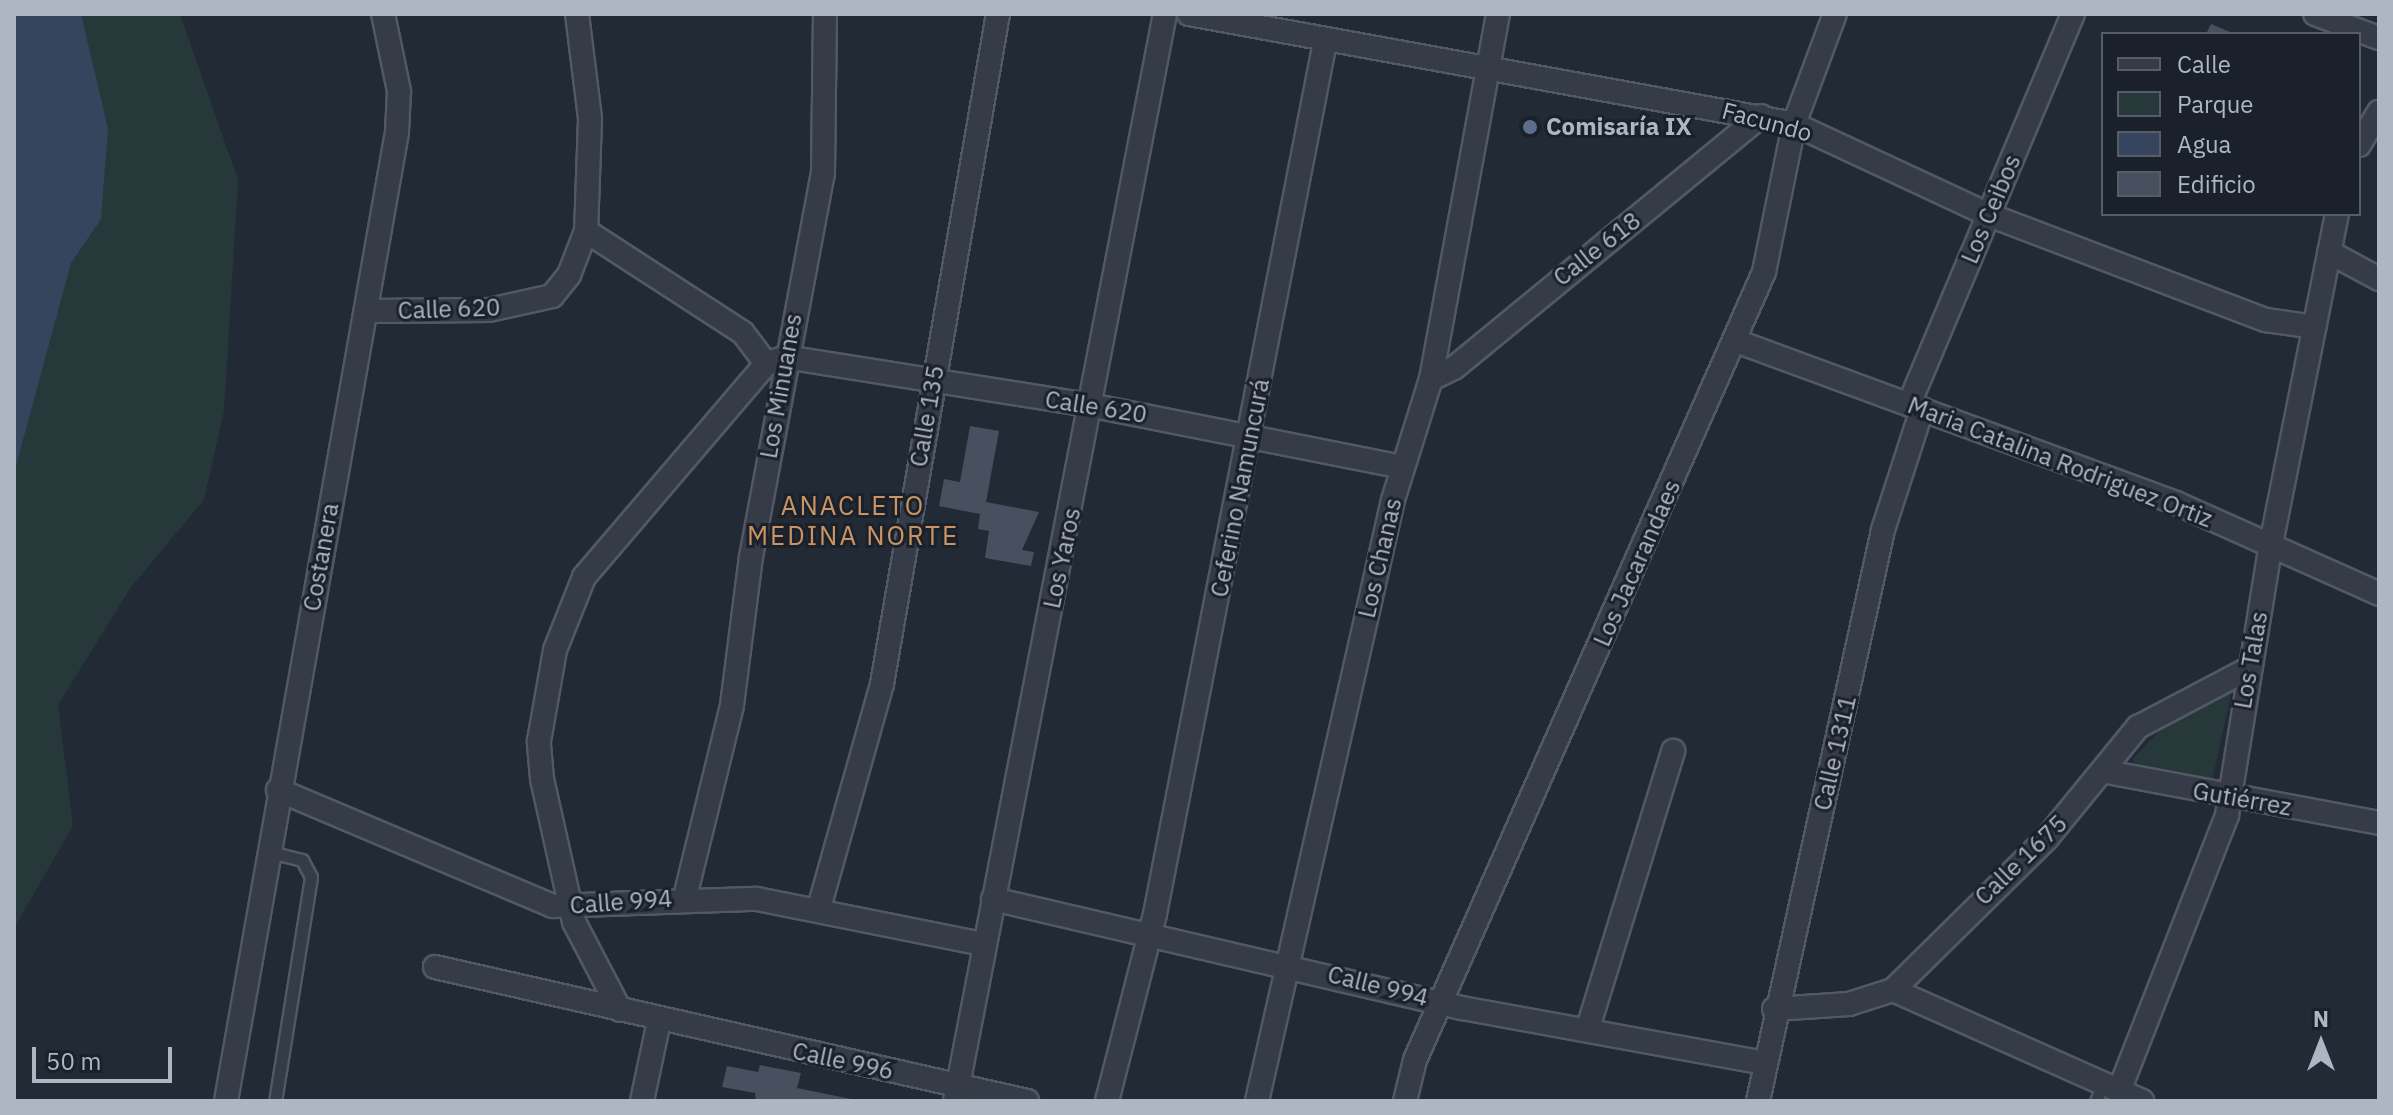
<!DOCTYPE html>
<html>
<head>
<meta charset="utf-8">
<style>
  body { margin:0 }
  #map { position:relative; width:2393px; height:1115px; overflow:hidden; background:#222a36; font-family:"IBM Plex Sans",sans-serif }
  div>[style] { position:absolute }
  .green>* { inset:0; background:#263839 }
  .water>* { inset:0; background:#36455d }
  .building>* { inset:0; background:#485060 }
  .roads { filter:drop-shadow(2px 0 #525965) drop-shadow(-2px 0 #525965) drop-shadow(0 2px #525965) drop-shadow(0 -2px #525965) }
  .service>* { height:11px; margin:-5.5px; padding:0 5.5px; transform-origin:5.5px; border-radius:5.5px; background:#353c47 }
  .minor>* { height:22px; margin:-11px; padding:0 11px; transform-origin:11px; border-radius:11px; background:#353c47 }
  .dots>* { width:22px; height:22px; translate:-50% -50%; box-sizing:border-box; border:4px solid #1a212b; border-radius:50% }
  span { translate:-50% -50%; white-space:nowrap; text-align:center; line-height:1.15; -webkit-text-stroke:6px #1a212b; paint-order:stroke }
  .street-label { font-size:24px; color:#afb6c3 }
  .poi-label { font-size:24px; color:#afb6c3; font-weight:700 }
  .left { translate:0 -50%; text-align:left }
  .neighbourhood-label { font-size:26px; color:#cc9462; letter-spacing:2px }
  .frame { position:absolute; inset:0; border:16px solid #afb6c3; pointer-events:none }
  .legend { position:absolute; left:2101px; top:32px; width:260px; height:184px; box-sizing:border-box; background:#1a212b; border:2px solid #565d68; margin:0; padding:10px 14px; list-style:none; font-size:24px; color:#afb6c3 }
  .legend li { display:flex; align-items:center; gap:16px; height:40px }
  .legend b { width:40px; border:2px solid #565d68 }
  .north { position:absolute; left:2281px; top:1003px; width:80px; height:80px; -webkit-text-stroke:6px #1a212b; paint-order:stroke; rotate:0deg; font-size:22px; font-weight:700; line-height:32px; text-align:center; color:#afb6c3 }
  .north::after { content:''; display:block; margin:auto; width:28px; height:36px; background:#afb6c3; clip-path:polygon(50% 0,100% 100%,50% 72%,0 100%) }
  .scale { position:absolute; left:32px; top:1047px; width:140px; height:36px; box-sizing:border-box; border:4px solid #afb6c3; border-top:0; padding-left:10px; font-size:24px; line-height:28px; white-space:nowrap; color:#afb6c3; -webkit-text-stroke:6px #1a212b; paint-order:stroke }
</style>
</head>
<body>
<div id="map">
  <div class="green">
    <div style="clip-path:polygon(14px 14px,180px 14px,238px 180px,224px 411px,204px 500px,131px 587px,58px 705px,73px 826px,14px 928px)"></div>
    <div style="clip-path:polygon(2222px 693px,2231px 695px,2211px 785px,2140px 771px,2132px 760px,2163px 727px)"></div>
  </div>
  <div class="water">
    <div style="clip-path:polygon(14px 14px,81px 14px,108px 129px,101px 219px,71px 263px,14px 473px)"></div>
  </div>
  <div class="building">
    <div style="clip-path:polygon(2211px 24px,2235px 34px,2206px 34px)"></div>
    <div style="clip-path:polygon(970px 426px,999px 431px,986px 502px,1039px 512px,1022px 550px,1034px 552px,1031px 566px,985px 558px,989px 531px,978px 529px,980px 514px,939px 506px,944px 479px,960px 482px)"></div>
    <div style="clip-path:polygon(760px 1065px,801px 1073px,797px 1088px,861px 1101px,756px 1101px,755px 1093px,722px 1087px,727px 1066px,758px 1072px)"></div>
  </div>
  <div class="roads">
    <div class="service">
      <div style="left:270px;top:852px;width:33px;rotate:14deg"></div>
      <div style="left:302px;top:860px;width:19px;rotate:62deg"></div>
      <div style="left:311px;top:877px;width:227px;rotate:99.1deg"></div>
      <div style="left:2096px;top:1101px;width:18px;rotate:-68deg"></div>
    </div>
    <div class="minor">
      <div style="left:577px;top:14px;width:106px;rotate:82.9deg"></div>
      <div style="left:590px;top:119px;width:112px;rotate:92deg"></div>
      <div style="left:586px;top:231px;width:187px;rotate:33deg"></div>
      <div style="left:743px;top:333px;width:39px;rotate:53deg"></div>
      <div style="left:1189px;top:14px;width:615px;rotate:10.3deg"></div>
      <div style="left:1794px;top:124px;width:215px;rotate:25deg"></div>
      <div style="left:1989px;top:215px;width:296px;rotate:20.8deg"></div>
      <div style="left:2266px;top:320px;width:49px;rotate:8.1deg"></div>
      <div style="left:2315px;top:14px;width:68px;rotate:20.6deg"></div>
      <div style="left:2359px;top:145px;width:39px;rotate:-59deg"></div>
      <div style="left:2329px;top:252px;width:57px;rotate:28.4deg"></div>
      <div style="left:366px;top:311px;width:123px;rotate:-0.5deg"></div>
      <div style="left:489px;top:310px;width:65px;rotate:-12.5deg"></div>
      <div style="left:552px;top:296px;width:27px;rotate:-51deg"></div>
      <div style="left:569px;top:275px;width:47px;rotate:-68.9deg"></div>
      <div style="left:1736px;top:341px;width:469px;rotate:20.2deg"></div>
      <div style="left:2176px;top:503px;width:222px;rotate:24.1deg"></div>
      <div style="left:1431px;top:379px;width:25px;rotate:-26deg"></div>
      <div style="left:1454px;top:368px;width:397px;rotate:-39.4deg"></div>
      <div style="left:1909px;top:404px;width:423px;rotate:-67.2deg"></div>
      <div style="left:2107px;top:772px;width:277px;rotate:10.6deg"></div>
      <div style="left:278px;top:790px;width:298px;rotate:22.9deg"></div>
      <div style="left:552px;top:906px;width:205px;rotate:-2deg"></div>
      <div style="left:757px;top:899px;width:230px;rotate:11.3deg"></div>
      <div style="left:685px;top:897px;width:198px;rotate:-76.2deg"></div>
      <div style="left:732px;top:705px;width:149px;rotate:-82.7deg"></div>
      <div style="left:751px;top:557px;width:390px;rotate:-79.4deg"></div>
      <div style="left:823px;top:174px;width:160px;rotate:-89.3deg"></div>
      <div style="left:993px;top:899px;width:481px;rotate:13.1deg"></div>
      <div style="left:1462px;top:1008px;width:307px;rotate:10.3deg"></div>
      <div style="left:819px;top:908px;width:233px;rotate:-74.3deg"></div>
      <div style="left:882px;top:684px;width:680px;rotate:-80.18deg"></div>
      <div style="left:435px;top:967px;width:607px;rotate:12.75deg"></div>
      <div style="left:1893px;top:990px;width:273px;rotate:24deg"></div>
      <div style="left:1774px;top:1009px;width:75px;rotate:-3.8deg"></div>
      <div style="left:1849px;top:1004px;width:46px;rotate:-17.7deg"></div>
      <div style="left:1893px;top:990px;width:216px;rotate:-44.6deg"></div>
      <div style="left:2047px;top:838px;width:144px;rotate:-50.7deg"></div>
      <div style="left:2138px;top:727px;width:127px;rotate:-27.8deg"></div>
      <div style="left:620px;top:1010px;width:99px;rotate:-117.6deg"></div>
      <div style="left:574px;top:922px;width:147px;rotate:-102.6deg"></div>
      <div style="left:542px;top:779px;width:38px;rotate:-95deg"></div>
      <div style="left:539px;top:741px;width:92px;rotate:-80deg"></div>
      <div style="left:555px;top:650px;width:79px;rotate:-68.3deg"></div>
      <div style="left:584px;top:577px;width:280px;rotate:-49.5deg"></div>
      <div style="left:766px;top:364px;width:21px;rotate:-19deg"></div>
      <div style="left:786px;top:357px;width:312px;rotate:9deg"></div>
      <div style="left:1094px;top:406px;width:315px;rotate:11.2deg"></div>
      <div style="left:1588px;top:1028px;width:290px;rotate:-72.9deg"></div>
      <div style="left:2119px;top:1091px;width:296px;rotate:-68.6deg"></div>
      <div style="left:2227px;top:815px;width:269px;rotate:-80.8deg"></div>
      <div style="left:2270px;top:549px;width:342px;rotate:-78.7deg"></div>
      <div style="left:226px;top:1101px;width:984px;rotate:-79.99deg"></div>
      <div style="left:397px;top:132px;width:41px;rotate:-87.2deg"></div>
      <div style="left:399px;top:91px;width:79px;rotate:-101.7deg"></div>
      <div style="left:642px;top:1101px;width:82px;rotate:-78deg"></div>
      <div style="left:955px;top:1101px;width:1107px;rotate:-79.07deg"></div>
      <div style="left:1107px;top:1101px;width:193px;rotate:-75.6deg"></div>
      <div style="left:1155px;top:914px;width:888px;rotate:-78.97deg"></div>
      <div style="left:1257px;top:1101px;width:616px;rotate:-77.25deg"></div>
      <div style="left:1393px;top:500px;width:127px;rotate:-72.6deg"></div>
      <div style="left:1431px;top:379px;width:371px;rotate:-79.6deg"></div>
      <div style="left:1405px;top:1101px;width:42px;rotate:-76.3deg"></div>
      <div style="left:1415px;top:1060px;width:862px;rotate:-66.11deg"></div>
      <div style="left:1764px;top:272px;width:151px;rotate:-78.5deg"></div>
      <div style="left:1794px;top:124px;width:117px;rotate:-69.6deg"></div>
      <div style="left:1758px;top:1101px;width:585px;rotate:-77.65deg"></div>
      <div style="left:1883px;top:530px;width:127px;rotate:-72.1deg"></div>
    </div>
  </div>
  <div class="dots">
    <div style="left:1530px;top:127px;background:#5c6f8a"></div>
  </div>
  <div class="street-label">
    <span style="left:1767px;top:122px;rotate:15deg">Facundo</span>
    <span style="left:1991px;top:209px;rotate:-67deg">Los Ceibos</span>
    <span style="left:1597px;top:249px;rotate:-38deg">Calle 618</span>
    <span style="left:449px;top:309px;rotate:-2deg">Calle 620</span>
    <span style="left:781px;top:386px;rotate:-80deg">Los Minuanes</span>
    <span style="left:1096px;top:407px;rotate:9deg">Calle 620</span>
    <span style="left:927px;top:416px;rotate:-80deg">Calle 135</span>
    <span style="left:2060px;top:462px;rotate:21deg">Maria Catalina Rodriguez Ortiz</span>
    <span style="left:1240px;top:488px;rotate:-79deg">Ceferino Namuncurá</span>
    <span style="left:321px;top:557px;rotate:-80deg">Costanera</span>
    <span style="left:1062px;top:558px;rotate:-78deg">Los Yaros</span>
    <span style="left:1380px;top:558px;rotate:-77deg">Los Chanas</span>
    <span style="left:1637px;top:563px;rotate:-66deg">Los Jacarandaes</span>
    <span style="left:2251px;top:660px;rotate:-80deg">Los Talas</span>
    <span style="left:1835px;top:753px;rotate:-77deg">Calle 1311</span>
    <span style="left:2242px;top:799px;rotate:10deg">Gutiérrez</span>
    <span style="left:2021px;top:860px;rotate:-44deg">Calle 1675</span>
    <span style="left:621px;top:902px;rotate:-4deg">Calle 994</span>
    <span style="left:1378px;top:986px;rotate:14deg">Calle 994</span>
    <span style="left:843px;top:1061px;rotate:12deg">Calle 996</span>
  </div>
  <div class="poi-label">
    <span class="left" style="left:1546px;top:127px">Comisaría IX</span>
  </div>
  <div class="neighbourhood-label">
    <span style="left:853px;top:521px">ANACLETO<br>MEDINA NORTE</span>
  </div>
  <div class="frame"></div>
  <ul class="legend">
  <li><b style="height:10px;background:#353c47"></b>Calle</li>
  <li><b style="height:22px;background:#263839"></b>Parque</li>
  <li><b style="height:22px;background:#36455d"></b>Agua</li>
  <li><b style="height:22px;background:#485060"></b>Edificio</li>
  </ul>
  <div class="north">N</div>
  <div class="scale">50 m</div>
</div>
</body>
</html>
